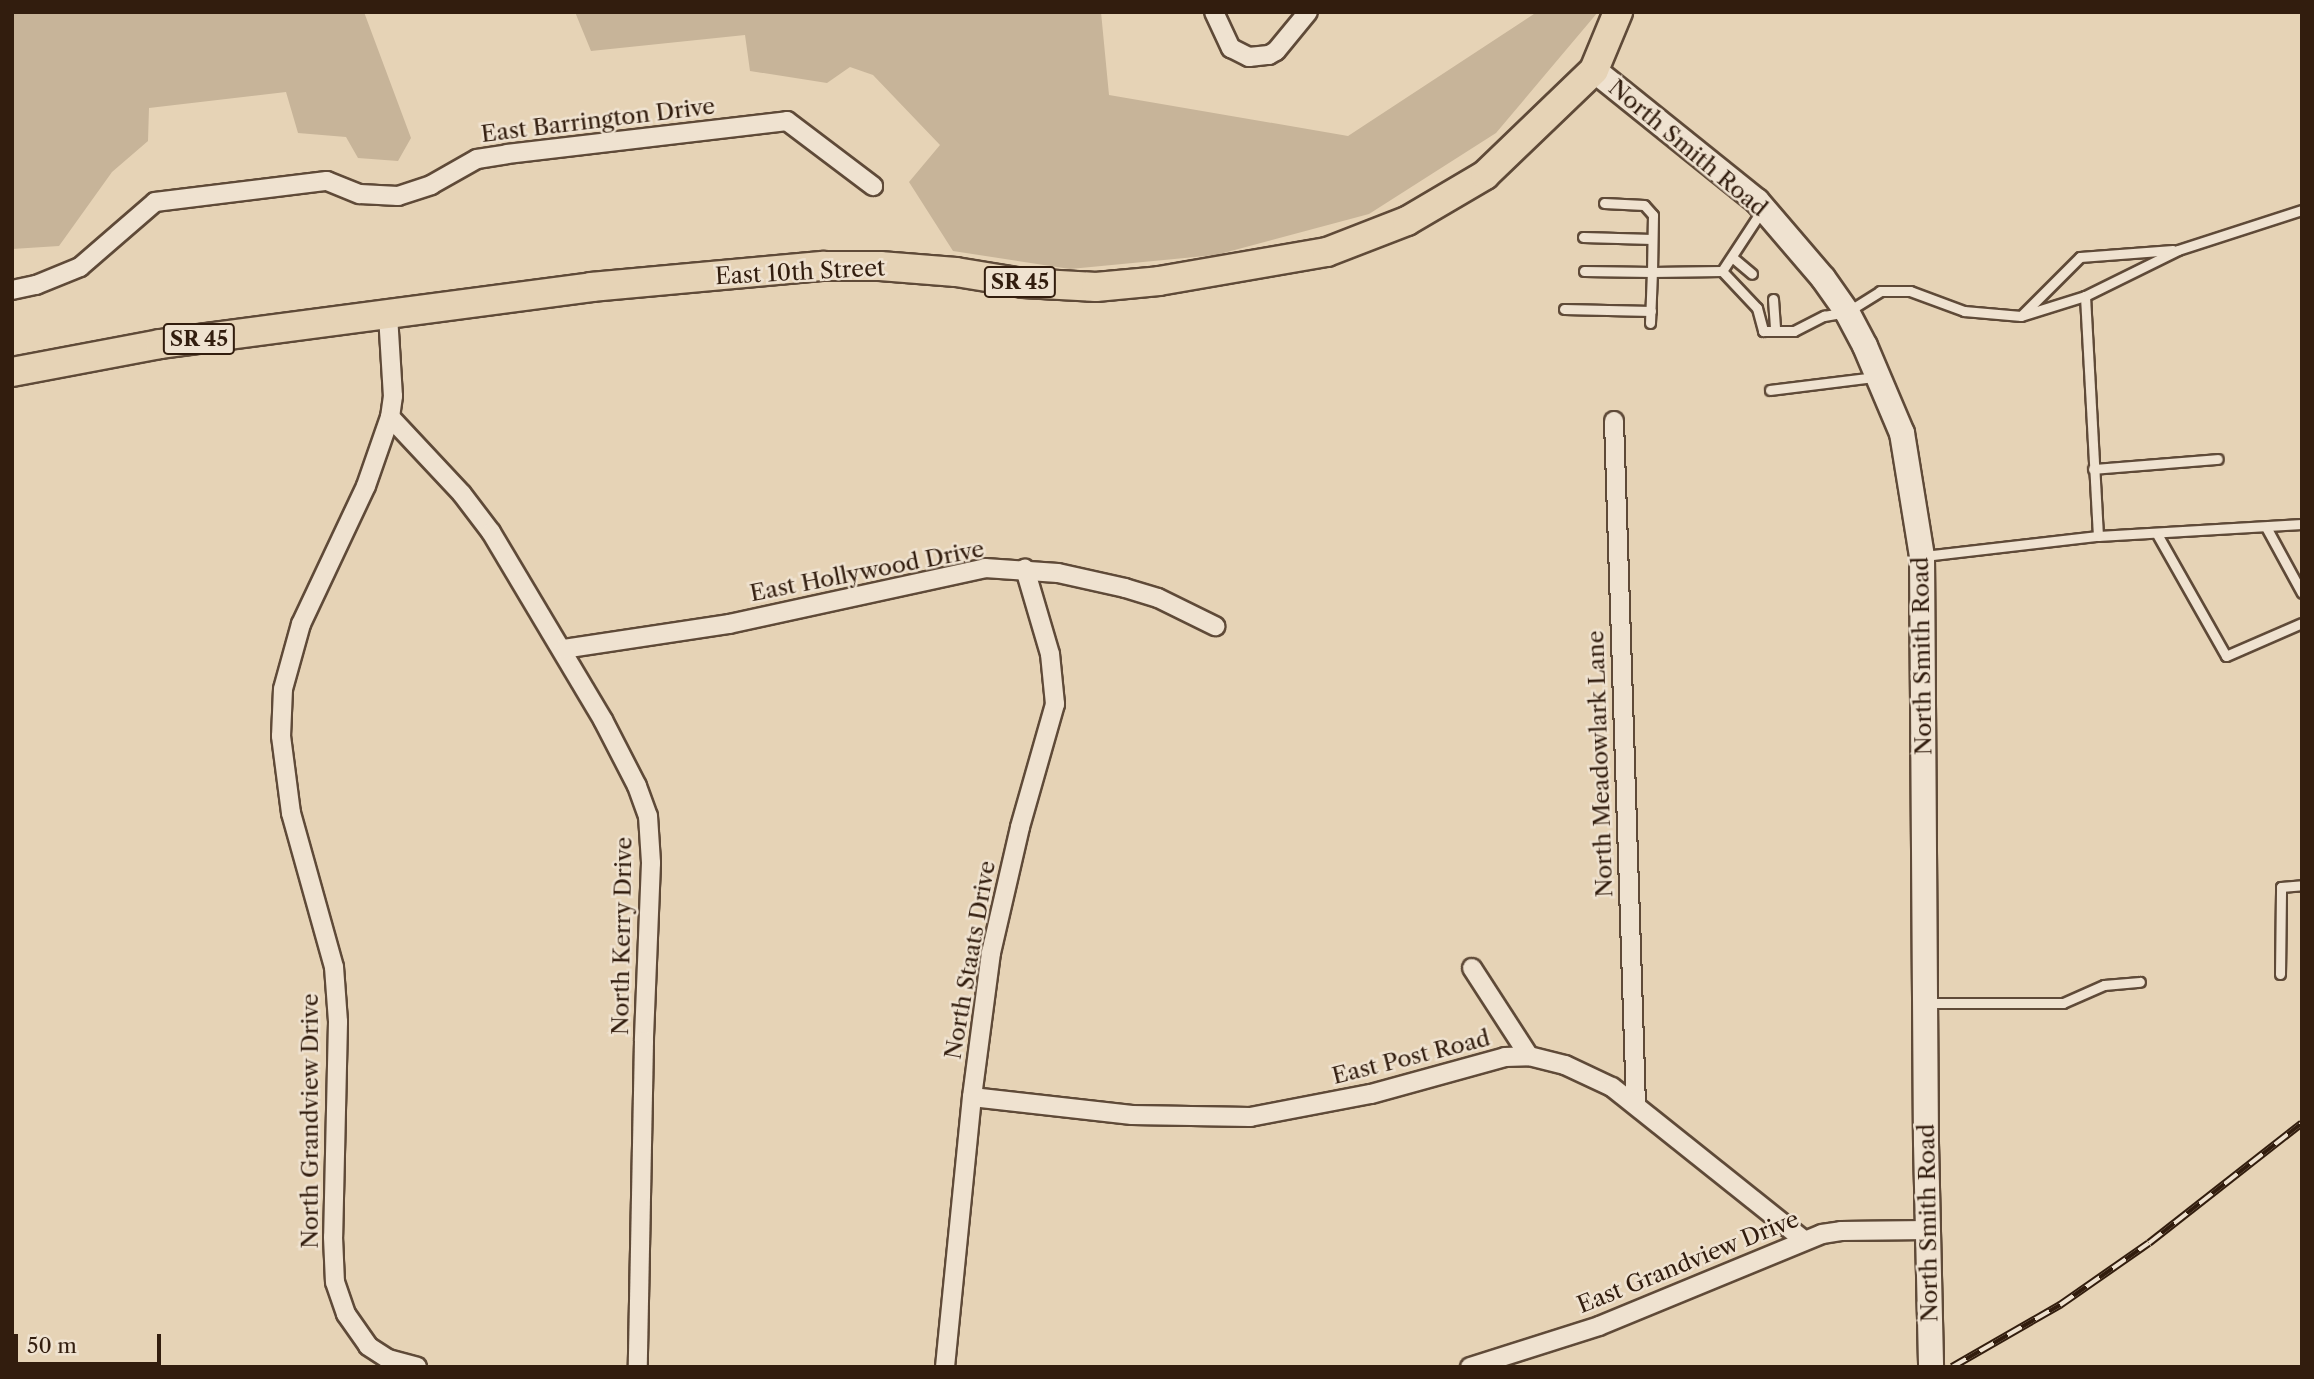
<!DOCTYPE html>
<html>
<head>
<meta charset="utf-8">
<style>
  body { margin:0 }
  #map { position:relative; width:2314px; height:1379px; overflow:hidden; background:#e6d3b6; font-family:"Libre Caslon Text",serif }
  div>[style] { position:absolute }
  .green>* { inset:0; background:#c7b499 }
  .roads { filter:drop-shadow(2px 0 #5f4a38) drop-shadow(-2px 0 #5f4a38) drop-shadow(0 2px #5f4a38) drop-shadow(0 -2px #5f4a38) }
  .service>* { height:9px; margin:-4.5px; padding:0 4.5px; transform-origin:4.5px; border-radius:4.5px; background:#efe2d0 }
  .minor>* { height:18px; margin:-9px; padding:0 9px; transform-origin:9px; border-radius:9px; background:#efe2d0 }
  .secondary>* { height:24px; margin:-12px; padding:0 12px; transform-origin:12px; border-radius:12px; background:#efe2d0 }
  .primary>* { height:28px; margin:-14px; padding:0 14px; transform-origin:14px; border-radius:14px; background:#e6d3b6 }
  .rail>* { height:8px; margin-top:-4px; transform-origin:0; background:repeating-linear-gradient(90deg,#efe2d0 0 16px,#321d0e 0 32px); box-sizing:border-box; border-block:2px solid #321d0e }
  span { translate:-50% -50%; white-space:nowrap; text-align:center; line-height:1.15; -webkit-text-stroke:5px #efe2d0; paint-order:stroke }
  .shield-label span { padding:2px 5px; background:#efe2d0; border:2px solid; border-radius:5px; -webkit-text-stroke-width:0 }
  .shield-label { font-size:21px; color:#321d0e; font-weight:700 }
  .street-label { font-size:23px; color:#321d0e }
  .frame { position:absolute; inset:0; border:14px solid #321d0e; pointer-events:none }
  .scale { position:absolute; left:14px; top:1334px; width:147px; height:32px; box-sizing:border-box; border:4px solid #321d0e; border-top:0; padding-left:9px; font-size:21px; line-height:24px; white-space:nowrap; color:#321d0e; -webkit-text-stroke:5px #efe2d0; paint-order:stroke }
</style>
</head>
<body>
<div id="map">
  <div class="green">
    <div style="clip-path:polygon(12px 12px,364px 12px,411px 138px,398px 161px,358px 158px,346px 137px,298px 133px,286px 92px,149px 108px,148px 141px,112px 172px,59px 246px,12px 249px)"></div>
    <div style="clip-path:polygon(575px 12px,1101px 12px,1109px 95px,1348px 136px,1537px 12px,1598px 12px,1496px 133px,1369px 214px,1216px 255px,1070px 269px,953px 251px,909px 182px,940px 145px,873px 75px,850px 67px,827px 83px,750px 71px,745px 35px,591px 51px)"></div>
  </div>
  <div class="roads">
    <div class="service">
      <div style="left:1583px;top:237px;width:69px;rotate:1.7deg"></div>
      <div style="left:1732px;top:257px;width:26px;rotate:40deg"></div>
      <div style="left:1584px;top:271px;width:68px;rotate:0.8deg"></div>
      <div style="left:1652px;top:272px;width:57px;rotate:-89deg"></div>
      <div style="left:1653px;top:215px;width:13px;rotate:-132deg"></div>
      <div style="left:1644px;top:205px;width:40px;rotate:-177.1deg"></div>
      <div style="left:1722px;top:271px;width:51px;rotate:46.6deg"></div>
      <div style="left:1757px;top:308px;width:24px;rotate:75deg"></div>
      <div style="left:1763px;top:331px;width:12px"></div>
      <div style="left:2085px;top:296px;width:240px;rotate:86.9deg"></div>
      <div style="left:1773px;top:299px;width:32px;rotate:86deg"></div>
      <div style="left:1775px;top:331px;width:19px"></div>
      <div style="left:1794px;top:331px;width:34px;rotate:-27deg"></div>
      <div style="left:1824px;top:316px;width:23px;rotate:-10deg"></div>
      <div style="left:1847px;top:312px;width:39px;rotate:-32deg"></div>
      <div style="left:1880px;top:291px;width:30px"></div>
      <div style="left:1910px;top:291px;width:58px;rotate:20.3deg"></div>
      <div style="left:1964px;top:311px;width:57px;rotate:5deg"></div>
      <div style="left:2021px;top:316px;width:67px;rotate:-17.4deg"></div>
      <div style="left:2085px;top:296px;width:104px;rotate:-26.3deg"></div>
      <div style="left:2178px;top:250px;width:130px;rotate:-17.9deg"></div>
      <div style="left:1564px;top:309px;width:87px;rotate:1.3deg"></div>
      <div style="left:2022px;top:315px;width:82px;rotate:-45deg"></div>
      <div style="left:2080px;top:257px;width:93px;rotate:-4.3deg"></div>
      <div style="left:1650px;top:323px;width:51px;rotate:-87.8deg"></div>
      <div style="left:1652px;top:272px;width:70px;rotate:-0.8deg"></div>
      <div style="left:1722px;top:271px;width:73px;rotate:-56.7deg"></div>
      <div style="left:1770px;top:390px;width:106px;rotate:-7.1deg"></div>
      <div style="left:2093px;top:469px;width:125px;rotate:-4.6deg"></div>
      <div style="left:2266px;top:527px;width:75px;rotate:61.4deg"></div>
      <div style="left:2157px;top:534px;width:140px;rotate:60.5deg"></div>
      <div style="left:2226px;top:656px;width:83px;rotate:-23.5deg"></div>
      <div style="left:1924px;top:556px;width:175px;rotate:-6.6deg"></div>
      <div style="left:2098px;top:536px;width:204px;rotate:-3.4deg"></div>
      <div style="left:2280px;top:974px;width:87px;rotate:-89.3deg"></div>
      <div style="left:2281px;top:887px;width:21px;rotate:-5deg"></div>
      <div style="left:1926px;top:1003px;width:137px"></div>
      <div style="left:2063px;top:1003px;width:45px;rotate:-23.7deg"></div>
      <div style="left:2104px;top:985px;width:36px;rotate:-5deg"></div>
    </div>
    <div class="minor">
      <div style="left:1214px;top:12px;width:40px;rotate:65deg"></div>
      <div style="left:1231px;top:48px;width:20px;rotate:27deg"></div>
      <div style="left:1249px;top:57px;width:20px;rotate:-6deg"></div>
      <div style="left:1269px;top:55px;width:8px;rotate:-30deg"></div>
      <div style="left:1276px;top:51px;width:50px;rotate:-50.6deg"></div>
      <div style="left:12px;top:290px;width:25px;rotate:-12deg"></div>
      <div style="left:36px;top:285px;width:48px;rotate:-22.2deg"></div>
      <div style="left:80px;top:267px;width:99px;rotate:-40.9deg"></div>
      <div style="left:155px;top:202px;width:173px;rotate:-7deg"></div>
      <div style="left:327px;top:181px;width:35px;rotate:22deg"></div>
      <div style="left:360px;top:194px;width:38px;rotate:3deg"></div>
      <div style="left:398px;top:196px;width:35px;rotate:-18deg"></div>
      <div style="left:431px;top:185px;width:53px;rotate:-29.5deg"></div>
      <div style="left:477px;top:159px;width:30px;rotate:-9deg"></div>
      <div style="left:507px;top:154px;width:282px;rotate:-6.7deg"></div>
      <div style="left:787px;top:121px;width:108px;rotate:37.1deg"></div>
      <div style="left:388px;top:315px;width:81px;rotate:86.5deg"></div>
      <div style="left:393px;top:396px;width:21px;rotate:98deg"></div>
      <div style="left:390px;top:417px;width:73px;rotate:109.2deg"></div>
      <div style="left:366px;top:486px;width:153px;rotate:115.2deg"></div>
      <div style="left:301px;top:624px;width:67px;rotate:105.5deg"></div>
      <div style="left:283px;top:689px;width:47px;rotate:92.4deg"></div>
      <div style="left:281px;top:736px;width:78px;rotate:82.6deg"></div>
      <div style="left:291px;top:813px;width:160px;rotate:74.4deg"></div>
      <div style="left:334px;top:967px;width:55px;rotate:85.8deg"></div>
      <div style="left:338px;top:1022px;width:215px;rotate:91.3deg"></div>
      <div style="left:333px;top:1237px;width:45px;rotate:87.5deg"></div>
      <div style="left:335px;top:1282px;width:34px;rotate:71deg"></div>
      <div style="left:346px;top:1314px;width:39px;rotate:55deg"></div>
      <div style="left:368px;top:1346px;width:24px;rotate:33deg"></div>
      <div style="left:388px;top:1359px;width:30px;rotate:15deg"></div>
      <div style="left:390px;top:417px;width:105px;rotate:46.9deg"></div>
      <div style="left:462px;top:494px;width:48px;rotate:52.7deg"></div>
      <div style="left:491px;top:532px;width:219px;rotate:59.2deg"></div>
      <div style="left:603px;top:720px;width:74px;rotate:62.7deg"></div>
      <div style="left:637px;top:786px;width:32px;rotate:70deg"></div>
      <div style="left:648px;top:816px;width:47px;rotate:86.3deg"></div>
      <div style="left:651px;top:863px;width:178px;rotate:92.3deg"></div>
      <div style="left:644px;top:1041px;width:326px;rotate:91.1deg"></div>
      <div style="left:1614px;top:421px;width:684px;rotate:88.16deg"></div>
      <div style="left:563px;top:649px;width:168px;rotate:-8.6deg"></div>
      <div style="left:729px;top:624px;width:262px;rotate:-12.3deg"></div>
      <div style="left:985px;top:568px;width:73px;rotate:3.9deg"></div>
      <div style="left:1058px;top:573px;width:69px;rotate:12.6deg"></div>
      <div style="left:1125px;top:588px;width:34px;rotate:17deg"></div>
      <div style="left:1158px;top:598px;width:64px;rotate:26.2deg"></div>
      <div style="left:1472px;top:968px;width:105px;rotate:57.1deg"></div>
      <div style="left:972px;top:1097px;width:161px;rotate:6.4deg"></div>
      <div style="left:1132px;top:1115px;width:118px;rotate:1deg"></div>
      <div style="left:1250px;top:1117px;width:123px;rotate:-10.8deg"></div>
      <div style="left:1371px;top:1094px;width:139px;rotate:-15.4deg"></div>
      <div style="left:1505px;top:1057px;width:24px;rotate:-2deg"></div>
      <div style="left:1529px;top:1056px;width:37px;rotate:14deg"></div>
      <div style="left:1565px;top:1065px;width:52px;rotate:25.1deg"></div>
      <div style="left:1612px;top:1087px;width:246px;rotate:38.6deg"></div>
      <div style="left:945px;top:1367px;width:271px;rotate:-84.3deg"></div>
      <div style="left:972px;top:1097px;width:145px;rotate:-82.5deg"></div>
      <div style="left:991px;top:953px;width:129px;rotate:-77deg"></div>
      <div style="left:1020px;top:827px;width:128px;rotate:-74.1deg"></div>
      <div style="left:1055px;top:704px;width:50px;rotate:-95.7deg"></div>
      <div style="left:1050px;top:654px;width:89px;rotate:-106.4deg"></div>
      <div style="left:1470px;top:1367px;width:135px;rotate:-17.6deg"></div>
      <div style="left:1599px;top:1326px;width:241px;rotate:-22.4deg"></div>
      <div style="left:1822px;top:1234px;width:19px;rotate:-9deg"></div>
      <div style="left:1841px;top:1231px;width:87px;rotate:-0.7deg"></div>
    </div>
    <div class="secondary">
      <div style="left:1594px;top:70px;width:209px;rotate:38.8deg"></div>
      <div style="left:1757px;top:201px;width:101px;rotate:49.4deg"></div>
      <div style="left:1823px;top:278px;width:42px;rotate:54.8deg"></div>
      <div style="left:1847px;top:312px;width:38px;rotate:62deg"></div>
      <div style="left:1865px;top:346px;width:95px;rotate:67deg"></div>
      <div style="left:1902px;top:433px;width:125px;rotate:80.8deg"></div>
      <div style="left:1922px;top:556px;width:587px;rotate:89.61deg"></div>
      <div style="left:1926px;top:1143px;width:224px;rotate:88.7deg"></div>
    </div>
    <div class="primary">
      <div style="left:12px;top:372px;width:151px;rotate:-10.7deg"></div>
      <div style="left:160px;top:344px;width:435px;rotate:-7.5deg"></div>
      <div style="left:591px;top:287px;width:234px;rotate:-5.2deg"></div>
      <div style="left:824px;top:266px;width:56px"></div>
      <div style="left:880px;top:266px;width:76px;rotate:4.5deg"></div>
      <div style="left:956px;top:272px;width:68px;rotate:9.3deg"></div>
      <div style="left:1023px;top:283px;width:73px;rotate:3.1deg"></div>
      <div style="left:1096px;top:287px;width:63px;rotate:-5.4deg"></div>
      <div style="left:1159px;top:281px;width:170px;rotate:-9.8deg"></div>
      <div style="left:1327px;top:252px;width:86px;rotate:-21.2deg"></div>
      <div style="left:1407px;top:221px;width:91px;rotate:-30.5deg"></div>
      <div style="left:1485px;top:175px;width:151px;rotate:-43.9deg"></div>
      <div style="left:1594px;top:70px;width:63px;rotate:-67.5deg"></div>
    </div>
  </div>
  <div class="rail">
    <div style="left:1952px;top:1367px;width:125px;rotate:-29.9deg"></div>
    <div style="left:2060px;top:1305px;width:108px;rotate:-34.9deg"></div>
    <div style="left:2149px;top:1243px;width:194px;rotate:-38.1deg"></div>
  </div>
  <div class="shield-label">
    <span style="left:1020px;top:282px">SR 45</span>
    <span style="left:199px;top:339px">SR 45</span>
  </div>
  <div class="street-label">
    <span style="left:598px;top:120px;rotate:-7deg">East Barrington Drive</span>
    <span style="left:1688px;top:148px;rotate:40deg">North Smith Road</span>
    <span style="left:800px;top:272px;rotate:-3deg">East 10th Street</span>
    <span style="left:867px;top:571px;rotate:-11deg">East Hollywood Drive</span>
    <span style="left:1922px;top:656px;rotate:-91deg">North Smith Road</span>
    <span style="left:1600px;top:764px;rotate:-92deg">North Meadowlark Lane</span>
    <span style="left:622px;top:936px;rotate:-89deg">North Kerry Drive</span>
    <span style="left:970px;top:960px;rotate:-80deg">North Staats Drive</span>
    <span style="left:1411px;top:1057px;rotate:-14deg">East Post Road</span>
    <span style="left:310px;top:1121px;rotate:-90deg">North Grandview Drive</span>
    <span style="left:1928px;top:1223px;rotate:-91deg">North Smith Road</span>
    <span style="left:1688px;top:1262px;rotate:-22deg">East Grandview Drive</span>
  </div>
  <div class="frame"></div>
  <div class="scale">50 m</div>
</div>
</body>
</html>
